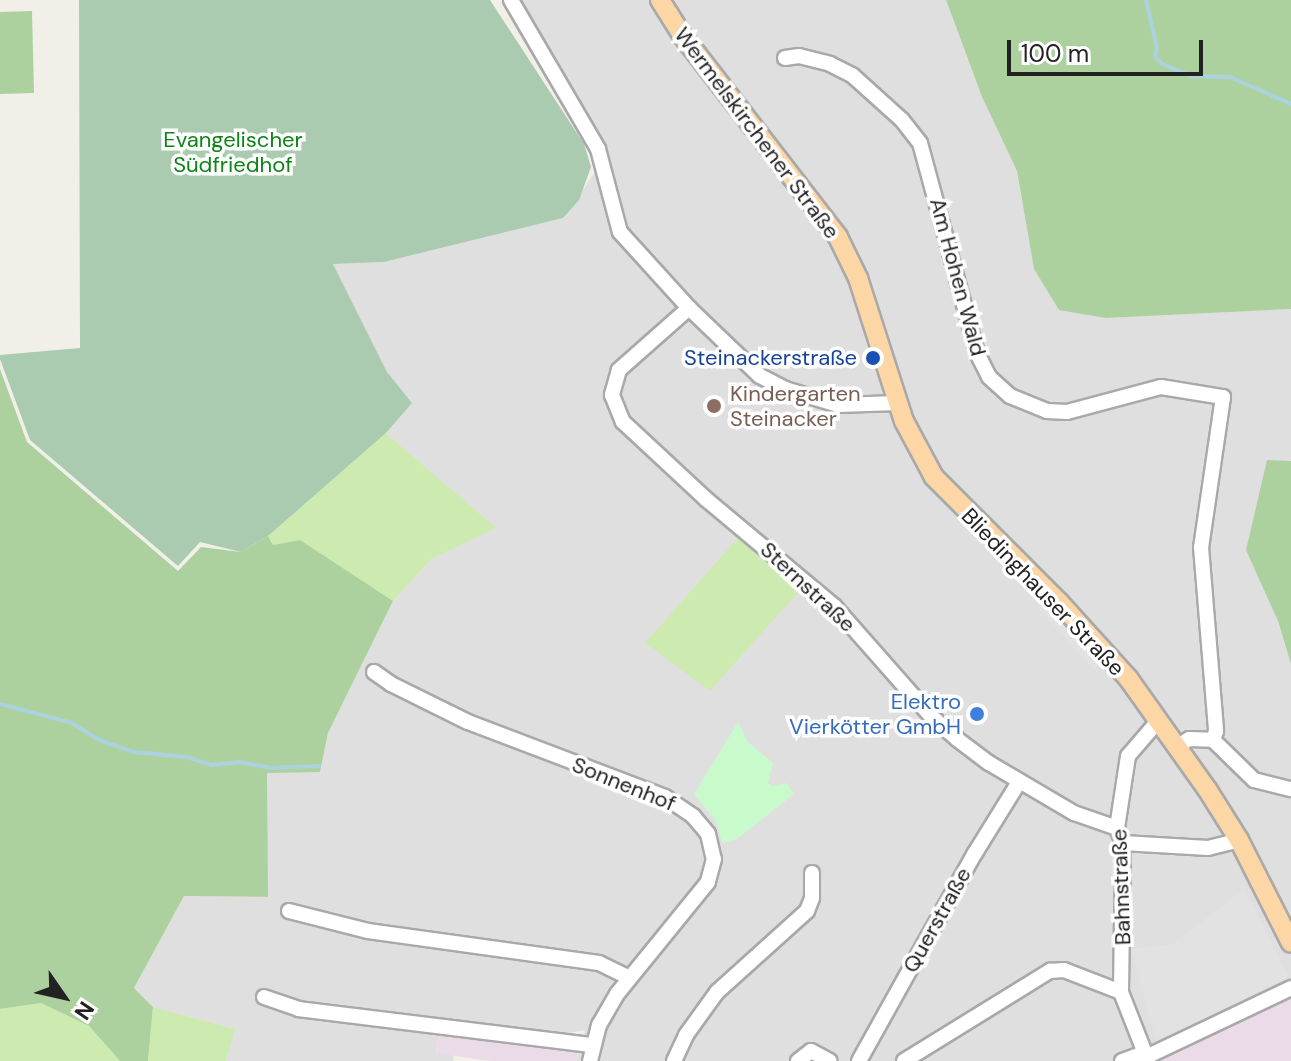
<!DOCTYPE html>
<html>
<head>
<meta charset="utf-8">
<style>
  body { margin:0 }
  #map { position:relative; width:1291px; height:1061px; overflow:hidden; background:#f2efe9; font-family:"DM Sans",sans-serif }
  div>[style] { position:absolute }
  .residential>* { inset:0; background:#e0dfdf }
  .industrial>* { inset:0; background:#ebdbe8 }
  .grass>* { inset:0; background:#cdebb0 }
  .forest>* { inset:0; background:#add19e }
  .cemetery>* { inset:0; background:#aacbaf }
  .park>* { inset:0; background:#c8facc }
  .parking>* { inset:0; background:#e2e2e2 }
  .stream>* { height:4px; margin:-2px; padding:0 2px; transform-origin:2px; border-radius:2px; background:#aad3df }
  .roads { filter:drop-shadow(2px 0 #a9a9a9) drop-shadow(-2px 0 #a9a9a9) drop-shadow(0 2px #a9a9a9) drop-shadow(0 -2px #a9a9a9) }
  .minor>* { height:14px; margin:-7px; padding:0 7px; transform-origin:7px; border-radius:7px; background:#fff }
  .major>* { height:18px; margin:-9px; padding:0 9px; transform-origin:9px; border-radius:9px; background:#fcd6a4 }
  .dots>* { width:22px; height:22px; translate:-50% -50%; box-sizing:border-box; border:4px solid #fff; border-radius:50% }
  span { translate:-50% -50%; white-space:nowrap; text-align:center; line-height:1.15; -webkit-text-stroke:7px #fff; paint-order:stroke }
  .street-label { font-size:22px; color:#222 }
  .park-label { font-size:22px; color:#0c8416 }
  .transit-label { font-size:22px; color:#164399 }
  .right { translate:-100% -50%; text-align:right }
  .education-label { font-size:22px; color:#785e54 }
  .left { translate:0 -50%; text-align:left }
  .shop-label { font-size:22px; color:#366cbe }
  .north { position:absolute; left:24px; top:957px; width:80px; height:80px; -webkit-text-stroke:6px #fff; paint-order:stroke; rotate:124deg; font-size:22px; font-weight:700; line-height:32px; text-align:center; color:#222 }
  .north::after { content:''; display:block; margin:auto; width:28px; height:36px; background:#222; clip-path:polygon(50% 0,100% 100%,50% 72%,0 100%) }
  .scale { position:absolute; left:1007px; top:40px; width:196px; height:36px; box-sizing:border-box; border:4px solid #222; border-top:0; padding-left:10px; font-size:24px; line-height:28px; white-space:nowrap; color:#222; -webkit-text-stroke:6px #fff; paint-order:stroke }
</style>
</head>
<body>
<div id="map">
  <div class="residential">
    <div style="clip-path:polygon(510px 0,946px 0,982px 97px,1017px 171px,1034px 269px,1106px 318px,1291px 309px,1291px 461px,1267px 461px,1278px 621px,1291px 664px,1291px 993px,1149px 1061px,576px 1061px,585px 1030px,550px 1036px,441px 1019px,436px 1052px,454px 1055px,453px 1061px,226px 1061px,234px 1029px,153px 1007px,134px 988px,184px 896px,267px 897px,267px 772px,320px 772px,328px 733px,393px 601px,432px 559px,495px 528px,386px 433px,411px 403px,387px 372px,333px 264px,384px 262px,563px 218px,600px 165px)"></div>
  </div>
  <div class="industrial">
    <div style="clip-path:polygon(1291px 993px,1291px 1061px,1149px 1061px)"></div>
    <div style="clip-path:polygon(439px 1032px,543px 1045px,578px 1052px,576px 1061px,490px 1061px,436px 1053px)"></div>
  </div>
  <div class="grass">
    <div style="clip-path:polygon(386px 433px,496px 528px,432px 559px,393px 601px,300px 541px,273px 545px,268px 536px)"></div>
    <div style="clip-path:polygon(743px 532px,803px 587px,710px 691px,645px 643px)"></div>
    <div style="clip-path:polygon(41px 1003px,89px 1026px,120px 1061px,0 1061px,0 1009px)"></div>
    <div style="clip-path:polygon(153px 1007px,235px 1029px,226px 1061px,148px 1061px)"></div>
  </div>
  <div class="forest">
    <div style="clip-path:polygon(946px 0,1291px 0,1291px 309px,1106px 318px,1059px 310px,1034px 269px,1017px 171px,982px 97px)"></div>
    <div style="clip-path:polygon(32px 11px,34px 93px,0 94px,0 12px)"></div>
    <div style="clip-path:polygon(0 369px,27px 442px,178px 571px,201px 547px,241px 552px,268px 536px,273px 545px,300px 540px,393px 601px,328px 733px,320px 772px,267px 773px,268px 897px,184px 896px,134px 988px,153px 1007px,148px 1061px,120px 1061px,89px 1026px,41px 1003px,0 1009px)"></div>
    <div style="clip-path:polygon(1267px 460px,1291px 461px,1291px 664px,1278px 621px,1246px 550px)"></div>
  </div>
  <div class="cemetery">
    <div style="clip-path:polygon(79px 0,490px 0,584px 144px,591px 167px,579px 200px,563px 218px,384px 262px,333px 264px,387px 372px,412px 403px,386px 433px,268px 536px,241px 552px,200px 542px,178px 566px,30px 440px,0 359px,0 355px,80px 348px)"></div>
  </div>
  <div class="park">
    <div style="clip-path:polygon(738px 722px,748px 742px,773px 763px,768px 783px,772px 786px,786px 783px,794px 794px,737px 839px,722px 843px,716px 821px,694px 794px)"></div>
  </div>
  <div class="parking">
    <div style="clip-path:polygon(1045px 602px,1102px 662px,1094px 670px,1039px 609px)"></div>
    <div style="clip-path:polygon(1244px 889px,1288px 977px,1157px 1044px,1131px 949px,1173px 944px)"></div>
  </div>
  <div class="stream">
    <div style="left:1146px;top:0;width:49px;rotate:77.1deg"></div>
    <div style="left:1157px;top:48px;width:8px;rotate:104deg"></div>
    <div style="left:1155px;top:56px;width:11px;rotate:49deg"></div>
    <div style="left:1162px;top:64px;width:32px;rotate:22deg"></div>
    <div style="left:1192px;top:76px;width:38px;rotate:2deg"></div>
    <div style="left:1230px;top:77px;width:67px;rotate:23.9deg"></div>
    <div style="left:0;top:704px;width:74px;rotate:14.8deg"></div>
    <div style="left:72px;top:723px;width:32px;rotate:32deg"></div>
    <div style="left:99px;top:740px;width:37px;rotate:19deg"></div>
    <div style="left:134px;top:752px;width:53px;rotate:5.4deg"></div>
    <div style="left:187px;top:757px;width:25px;rotate:18deg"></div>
    <div style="left:211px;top:765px;width:29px;rotate:-6deg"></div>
    <div style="left:240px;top:762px;width:32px;rotate:11deg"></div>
    <div style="left:271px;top:768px;width:48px;rotate:-2.4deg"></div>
  </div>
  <div class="roads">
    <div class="minor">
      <div style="left:511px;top:0;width:173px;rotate:59.7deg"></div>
      <div style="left:598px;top:149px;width:86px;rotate:75.2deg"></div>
      <div style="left:620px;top:232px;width:103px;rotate:47.8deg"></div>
      <div style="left:689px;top:308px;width:98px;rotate:43.8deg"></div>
      <div style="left:760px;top:376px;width:28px;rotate:27deg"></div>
      <div style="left:785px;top:389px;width:55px;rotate:16.8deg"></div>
      <div style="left:838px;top:405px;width:60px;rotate:-1.9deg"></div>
      <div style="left:785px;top:58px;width:14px;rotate:-8deg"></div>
      <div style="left:799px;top:56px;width:32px;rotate:14deg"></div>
      <div style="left:830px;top:64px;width:25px;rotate:27deg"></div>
      <div style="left:852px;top:75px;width:67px;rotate:42deg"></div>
      <div style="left:902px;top:120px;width:29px;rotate:52deg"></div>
      <div style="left:920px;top:143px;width:218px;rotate:74.8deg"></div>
      <div style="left:977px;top:353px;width:27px;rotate:63deg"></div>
      <div style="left:989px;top:377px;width:28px;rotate:42deg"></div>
      <div style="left:1010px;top:396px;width:40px;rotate:22deg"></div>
      <div style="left:1047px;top:411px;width:20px;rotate:3deg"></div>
      <div style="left:1067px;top:412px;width:97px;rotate:-14.9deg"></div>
      <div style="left:1161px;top:387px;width:63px;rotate:9.2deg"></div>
      <div style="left:1223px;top:397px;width:152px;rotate:98.3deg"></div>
      <div style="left:1201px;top:547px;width:185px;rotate:85.3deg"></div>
      <div style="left:1216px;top:731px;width:9px;rotate:108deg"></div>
      <div style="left:689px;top:308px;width:94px;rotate:138.5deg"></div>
      <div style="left:619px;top:370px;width:26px;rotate:106deg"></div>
      <div style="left:612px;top:395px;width:29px;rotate:68deg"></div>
      <div style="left:623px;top:422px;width:113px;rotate:42.9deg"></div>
      <div style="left:706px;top:499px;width:167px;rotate:39.9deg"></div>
      <div style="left:834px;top:606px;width:148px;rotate:48.6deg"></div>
      <div style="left:932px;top:717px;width:33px;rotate:41deg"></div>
      <div style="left:957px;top:739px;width:40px;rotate:37deg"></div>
      <div style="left:989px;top:763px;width:99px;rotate:30.5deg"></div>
      <div style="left:1074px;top:813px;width:46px;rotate:19.2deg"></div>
      <div style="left:374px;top:672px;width:21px;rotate:35deg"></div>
      <div style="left:391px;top:684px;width:86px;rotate:26.3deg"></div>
      <div style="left:468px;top:722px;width:211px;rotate:20.8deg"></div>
      <div style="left:665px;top:797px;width:34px;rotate:34deg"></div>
      <div style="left:693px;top:816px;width:23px;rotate:50deg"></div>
      <div style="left:708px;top:834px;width:26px;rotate:77deg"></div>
      <div style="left:714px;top:859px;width:24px;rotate:105deg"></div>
      <div style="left:708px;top:882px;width:144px;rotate:129.1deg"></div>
      <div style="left:617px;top:994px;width:36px;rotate:120deg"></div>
      <div style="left:599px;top:1025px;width:37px;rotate:104deg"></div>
      <div style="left:1178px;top:746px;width:13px;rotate:-32deg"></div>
      <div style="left:1189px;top:739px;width:24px;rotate:2deg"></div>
      <div style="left:1213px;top:740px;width:57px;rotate:44.3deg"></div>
      <div style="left:1254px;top:780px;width:38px;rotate:14deg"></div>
      <div style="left:1123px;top:843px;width:85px;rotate:3.4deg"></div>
      <div style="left:1208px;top:848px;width:32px;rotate:-14deg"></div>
      <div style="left:289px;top:911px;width:81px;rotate:14.2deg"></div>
      <div style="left:368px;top:931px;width:233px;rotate:7.9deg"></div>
      <div style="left:599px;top:963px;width:32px;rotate:26deg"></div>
      <div style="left:264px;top:997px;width:36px;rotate:19deg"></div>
      <div style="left:298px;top:1009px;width:295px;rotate:7deg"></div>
      <div style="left:1146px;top:1057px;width:161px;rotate:-25.4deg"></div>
      <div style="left:674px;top:1061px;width:29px;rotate:-65deg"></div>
      <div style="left:686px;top:1035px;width:53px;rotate:-54.2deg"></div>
      <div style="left:717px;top:992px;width:121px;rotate:-42deg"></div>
      <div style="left:807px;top:911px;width:14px;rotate:-69deg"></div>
      <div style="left:812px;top:898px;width:25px;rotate:-90deg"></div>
      <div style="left:798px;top:1061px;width:16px;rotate:-38deg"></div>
      <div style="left:811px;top:1051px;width:21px;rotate:28deg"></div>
      <div style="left:859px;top:1061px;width:238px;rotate:-60.9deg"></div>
      <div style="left:975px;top:853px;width:84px;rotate:-58.2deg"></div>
      <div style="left:904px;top:1061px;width:172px;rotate:-31.7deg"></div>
      <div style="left:1050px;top:971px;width:14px;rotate:-4deg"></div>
      <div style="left:1064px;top:970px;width:61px;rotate:21.1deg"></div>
      <div style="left:1122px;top:1061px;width:23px;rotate:-20deg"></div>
      <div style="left:1148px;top:1061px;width:74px;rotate:-111.4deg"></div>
      <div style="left:1121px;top:992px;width:149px;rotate:-89.2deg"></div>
      <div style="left:1123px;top:843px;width:16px;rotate:-112deg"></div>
      <div style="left:1117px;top:828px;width:73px;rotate:-81.3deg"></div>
      <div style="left:1128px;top:756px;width:48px;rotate:-49.3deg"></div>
    </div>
    <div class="major">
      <div style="left:660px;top:0;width:41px;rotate:57.8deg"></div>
      <div style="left:682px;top:35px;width:255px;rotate:52.3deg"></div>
      <div style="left:838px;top:237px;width:46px;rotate:64deg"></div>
      <div style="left:858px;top:278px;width:150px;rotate:72.2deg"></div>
      <div style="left:904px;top:421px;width:64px;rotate:61.8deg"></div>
      <div style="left:934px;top:477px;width:177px;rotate:45deg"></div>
      <div style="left:1059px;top:602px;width:103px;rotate:47.8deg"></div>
      <div style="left:1128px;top:678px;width:136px;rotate:54.6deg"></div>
      <div style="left:1207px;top:789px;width:60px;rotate:57.9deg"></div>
      <div style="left:1239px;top:840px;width:115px;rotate:63.2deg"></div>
    </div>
  </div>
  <div class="dots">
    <div style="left:873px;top:358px;background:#1a4fb4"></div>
    <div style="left:714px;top:406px;background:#8d6e63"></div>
    <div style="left:977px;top:714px;background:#3f7fe0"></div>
  </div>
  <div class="street-label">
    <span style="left:757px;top:133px;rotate:53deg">Wermelskirchener Straße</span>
    <span style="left:958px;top:277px;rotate:75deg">Am Hohen Wald</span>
    <span style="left:808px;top:587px;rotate:43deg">Sternstraße</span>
    <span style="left:1043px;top:592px;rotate:46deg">Bliedinghauser Straße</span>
    <span style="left:624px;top:784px;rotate:22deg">Sonnenhof</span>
    <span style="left:1121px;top:887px;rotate:-92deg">Bahnstraße</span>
    <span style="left:937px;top:920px;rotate:-61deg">Querstraße</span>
  </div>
  <div class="park-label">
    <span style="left:233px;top:152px">Evangelischer<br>Südfriedhof</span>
  </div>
  <div class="transit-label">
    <span class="right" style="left:857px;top:358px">Steinackerstraße</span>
  </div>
  <div class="education-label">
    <span class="left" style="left:730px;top:406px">Kindergarten<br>Steinacker</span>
  </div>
  <div class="shop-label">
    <span class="right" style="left:961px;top:714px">Elektro<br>Vierkötter GmbH</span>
  </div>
  <div class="north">N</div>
  <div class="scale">100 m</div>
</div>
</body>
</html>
